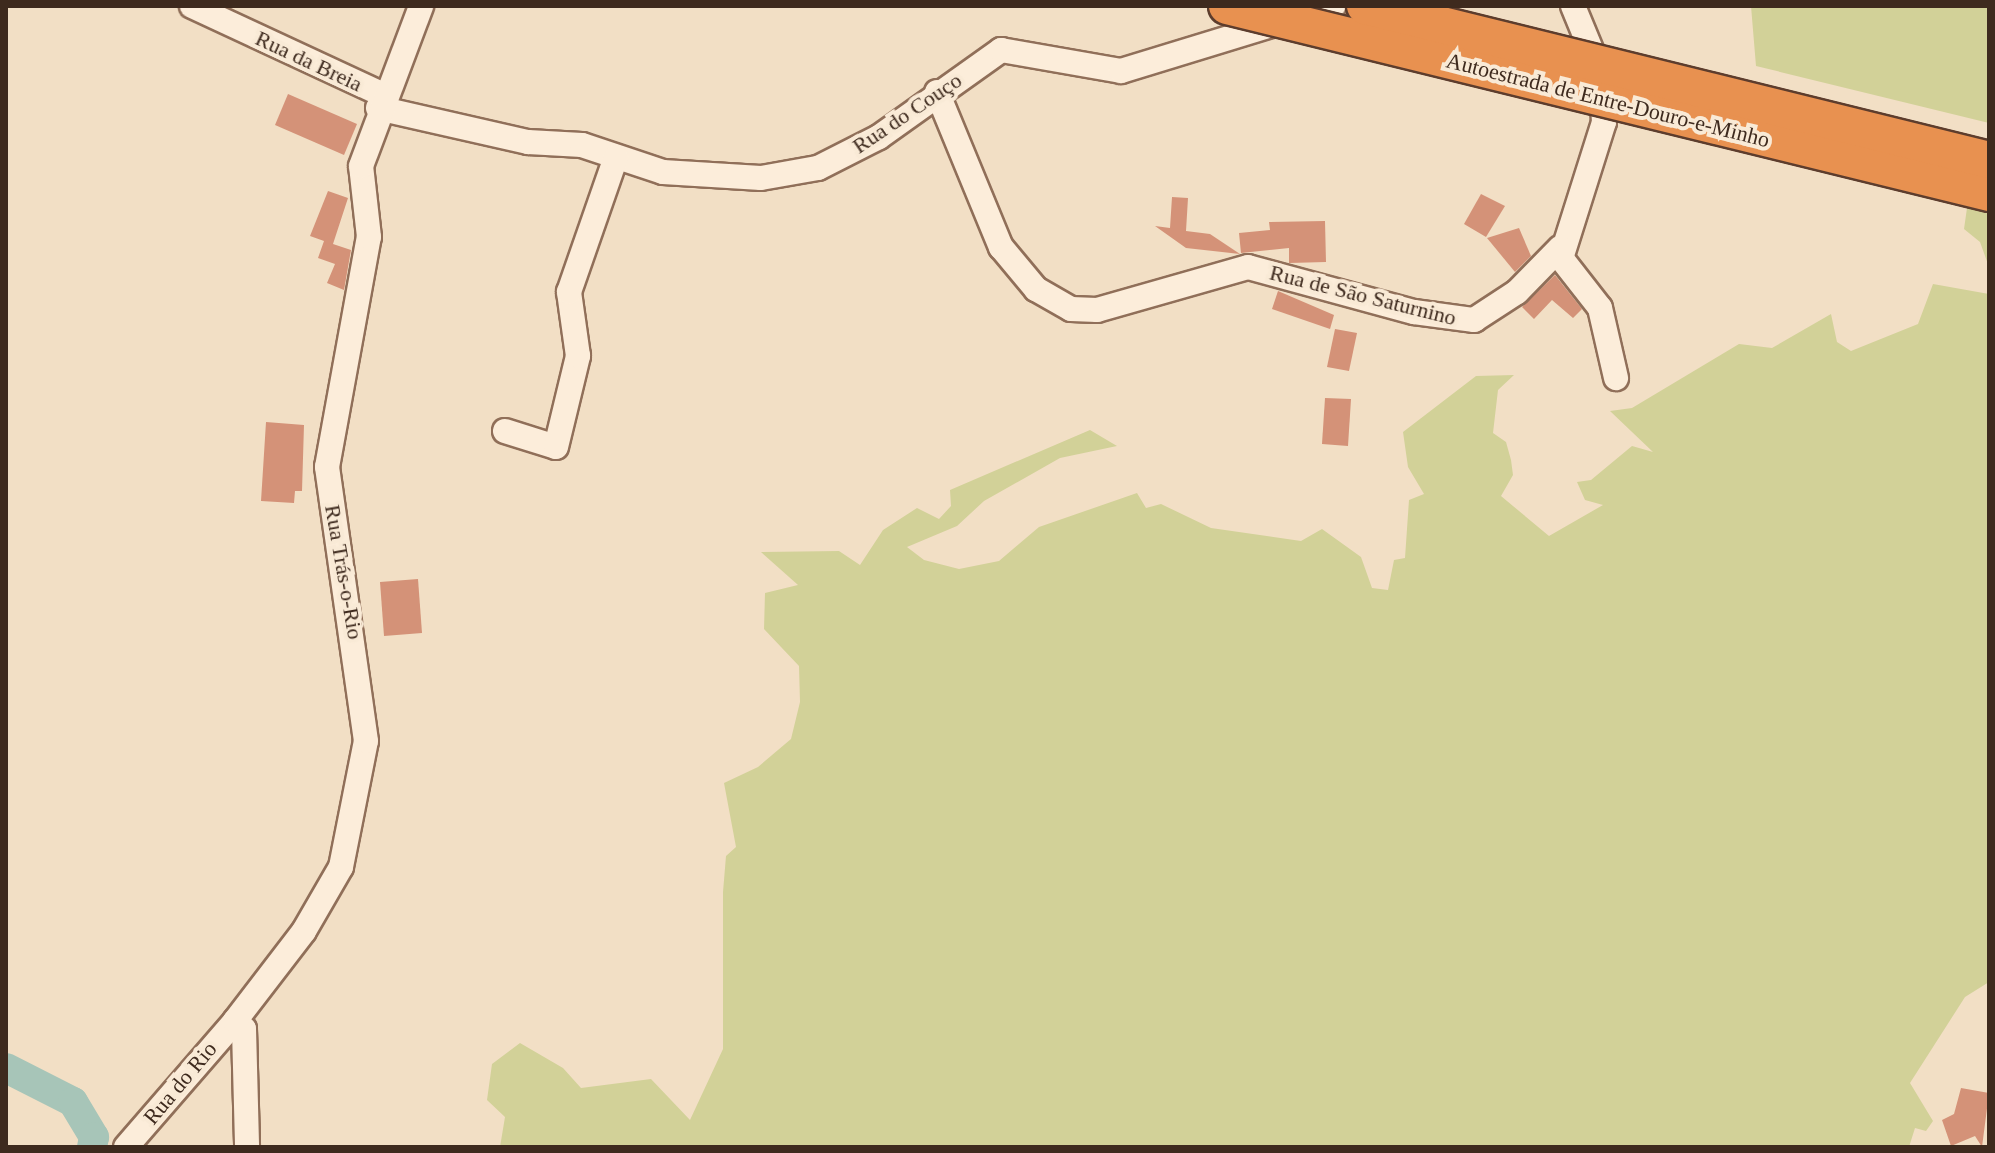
<!DOCTYPE html>
<html>
<head>
<meta charset="utf-8">
<style>
  body { margin:0 }
  #map { position:relative; width:1995px; height:1153px; overflow:hidden; background:#f2dfc5; font-family:Georgia,serif }
  div>[style] { position:absolute }
  .green>* { inset:0; background:#d2d198 }
  .river>* { height:30px; margin:-15px; padding:0 15px; transform-origin:15px; border-radius:15px; background:#a7c5b8 }
  .building>* { inset:0; background:#d49278 }
  .roads { filter:drop-shadow(2px 0 #906f59) drop-shadow(-2px 0 #906f59) drop-shadow(0 2px #906f59) drop-shadow(0 -2px #906f59) }
  .minor>* { height:24px; margin:-12px; padding:0 12px; transform-origin:12px; border-radius:12px; background:#fcedda }
  .bridges { filter:drop-shadow(2px 0 #5d3d2d) drop-shadow(-2px 0 #5d3d2d) drop-shadow(0 2px #5d3d2d) drop-shadow(0 -2px #5d3d2d) }
  .highway-bridge>* { height:36px; margin:-18px; padding:0 18px; transform-origin:18px; border-radius:18px; background:#e89150 }
  span { translate:-50% -50%; white-space:nowrap; text-align:center; line-height:1.15; -webkit-text-stroke:8px #f9ead6; paint-order:stroke }
  .street-label { font-size:22px; color:#3e2a1e }
  .frame { position:absolute; inset:0; border:8px solid #3e2a1e; pointer-events:none }
</style>
</head>
<body>
<div id="map">
  <div class="green">
    <div style="clip-path:polygon(1751px 6px,1989px 6px,1989px 123px,1756px 66px)"></div>
    <div style="clip-path:polygon(1968px 201px,1989px 208px,1989px 267px,1980px 242px,1964px 229px)"></div>
    <div style="clip-path:polygon(1933px 284px,1989px 294px,1989px 982px,1965px 997px,1910px 1083px,1933px 1121px,1926px 1131px,1915px 1128px,1909px 1147px,500px 1147px,505px 1117px,487px 1100px,492px 1064px,520px 1043px,563px 1068px,581px 1088px,651px 1079px,690px 1120px,723px 1049px,723px 892px,726px 856px,736px 847px,724px 783px,758px 767px,791px 739px,800px 702px,799px 666px,764px 629px,765px 593px,798px 585px,761px 552px,839px 551px,860px 565px,883px 530px,917px 508px,939px 519px,951px 506px,950px 490px,1090px 430px,1117px 446px,1060px 458px,984px 501px,957px 526px,907px 547px,924px 560px,959px 569px,999px 561px,1039px 527px,1137px 493px,1146px 508px,1161px 504px,1211px 528px,1301px 541px,1322px 529px,1361px 557px,1372px 588px,1388px 590px,1394px 560px,1405px 558px,1409px 500px,1424px 494px,1408px 467px,1403px 432px,1476px 376px,1514px 375px,1498px 390px,1493px 433px,1506px 442px,1511px 460px,1513px 475px,1501px 496px,1549px 536px,1603px 505px,1585px 500px,1577px 482px,1591px 480px,1632px 446px,1653px 452px,1610px 411px,1632px 408px,1739px 344px,1772px 348px,1831px 314px,1837px 342px,1851px 351px,1918px 324px)"></div>
  </div>
  <div class="river">
    <div style="left:6px;top:1068px;width:75px;rotate:26.9deg"></div>
    <div style="left:73px;top:1102px;width:41px;rotate:59deg"></div>
    <div style="left:94px;top:1137px;width:10px;rotate:101deg"></div>
  </div>
  <div class="building">
    <div style="clip-path:polygon(288px 94px,357px 124px,344px 155px,275px 125px)"></div>
    <div style="clip-path:polygon(328px 191px,348px 198px,333px 244px,351px 250px,344px 290px,327px 283px,335px 264px,318px 258px,324px 241px,310px 236px)"></div>
    <div style="clip-path:polygon(1481px 194px,1505px 206px,1486px 237px,1464px 224px)"></div>
    <div style="clip-path:polygon(1172px 197px,1188px 198px,1186px 231px,1210px 234px,1240px 254px,1186px 248px,1155px 226px,1170px 228px)"></div>
    <div style="clip-path:polygon(1325px 221px,1326px 262px,1289px 263px,1289px 248px,1241px 253px,1239px 233px,1270px 230px,1269px 222px)"></div>
    <div style="clip-path:polygon(1519px 228px,1531px 256px,1515px 272px,1487px 238px)"></div>
    <div style="clip-path:polygon(1555px 275px,1582px 309px,1573px 318px,1552px 300px,1534px 319px,1522px 307px)"></div>
    <div style="clip-path:polygon(1278px 291px,1334px 315px,1330px 329px,1272px 309px)"></div>
    <div style="clip-path:polygon(1335px 329px,1357px 333px,1349px 371px,1327px 367px)"></div>
    <div style="clip-path:polygon(1325px 398px,1351px 399px,1348px 446px,1322px 444px)"></div>
    <div style="clip-path:polygon(266px 422px,304px 425px,302px 491px,295px 491px,294px 503px,261px 501px)"></div>
    <div style="clip-path:polygon(418px 579px,422px 633px,384px 636px,380px 582px)"></div>
    <div style="clip-path:polygon(1961px 1088px,1989px 1093px,1982px 1147px,1975px 1136px,1951px 1146px,1942px 1120px,1954px 1114px)"></div>
  </div>
  <div class="roads">
    <div class="minor">
      <div style="left:192px;top:6px;width:212px;rotate:24.9deg"></div>
      <div style="left:1573px;top:6px;width:74px;rotate:67.6deg"></div>
      <div style="left:1601px;top:74px;width:48px;rotate:86.4deg"></div>
      <div style="left:1604px;top:122px;width:143px;rotate:107.5deg"></div>
      <div style="left:1561px;top:258px;width:63px;rotate:52deg"></div>
      <div style="left:1600px;top:308px;width:72px;rotate:77.1deg"></div>
      <div style="left:937px;top:92px;width:168px;rotate:67.6deg"></div>
      <div style="left:1001px;top:247px;width:55px;rotate:50.2deg"></div>
      <div style="left:1036px;top:289px;width:40px;rotate:29.7deg"></div>
      <div style="left:1071px;top:309px;width:26px;rotate:2deg"></div>
      <div style="left:1097px;top:310px;width:157px;rotate:-15.9deg"></div>
      <div style="left:1248px;top:267px;width:172px;rotate:15.2deg"></div>
      <div style="left:1414px;top:312px;width:61px;rotate:7.6deg"></div>
      <div style="left:1474px;top:320px;width:51px;rotate:-33.1deg"></div>
      <div style="left:1517px;top:292px;width:62px;rotate:-45.7deg"></div>
      <div style="left:378px;top:108px;width:154px;rotate:12.8deg"></div>
      <div style="left:528px;top:142px;width:54px;rotate:3.2deg"></div>
      <div style="left:582px;top:145px;width:85px;rotate:18.4deg"></div>
      <div style="left:663px;top:172px;width:98px;rotate:3.5deg"></div>
      <div style="left:761px;top:178px;width:58px;rotate:-10deg"></div>
      <div style="left:818px;top:168px;width:68px;rotate:-26.9deg"></div>
      <div style="left:879px;top:137px;width:150px;rotate:-35.5deg"></div>
      <div style="left:1001px;top:50px;width:122px;rotate:9.9deg"></div>
      <div style="left:1121px;top:71px;width:222px;rotate:-17deg"></div>
      <div style="left:505px;top:431px;width:53px;rotate:17.4deg"></div>
      <div style="left:556px;top:447px;width:94px;rotate:-76.4deg"></div>
      <div style="left:578px;top:356px;width:65px;rotate:-98deg"></div>
      <div style="left:569px;top:292px;width:143px;rotate:-70.8deg"></div>
      <div style="left:235px;top:1021px;width:12px;rotate:42deg"></div>
      <div style="left:244px;top:1029px;width:118px;rotate:88.5deg"></div>
      <div style="left:126px;top:1147px;width:167px;rotate:-49.1deg"></div>
      <div style="left:235px;top:1021px;width:113px;rotate:-52.5deg"></div>
      <div style="left:304px;top:931px;width:74px;rotate:-60deg"></div>
      <div style="left:341px;top:867px;width:128px;rotate:-78.8deg"></div>
      <div style="left:366px;top:741px;width:277px;rotate:-98.1deg"></div>
      <div style="left:327px;top:467px;width:234px;rotate:-79.7deg"></div>
      <div style="left:369px;top:237px;width:71px;rotate:-96.4deg"></div>
      <div style="left:361px;top:166px;width:171px;rotate:-69.4deg"></div>
    </div>
  </div>
  <div class="bridges">
    <div class="highway-bridge">
      <div style="left:1227px;top:6px;width:785px;rotate:13.79deg"></div>
      <div style="left:1365px;top:6px;width:643px;rotate:13.86deg"></div>
    </div>
  </div>
  <div class="street-label">
    <span style="left:309px;top:61px;rotate:25deg">Rua da Breia</span>
    <span style="left:1608px;top:100px;rotate:14deg">Autoestrada de Entre-Douro-e-Minho</span>
    <span style="left:907px;top:113px;rotate:-34deg">Rua do Couço</span>
    <span style="left:1363px;top:295px;rotate:14deg">Rua de São Saturnino</span>
    <span style="left:344px;top:572px;rotate:80deg">Rua Trás-o-Rio</span>
    <span style="left:180px;top:1083px;rotate:-50deg">Rua do Rio</span>
  </div>
  <div class="frame"></div>
</div>
</body>
</html>
